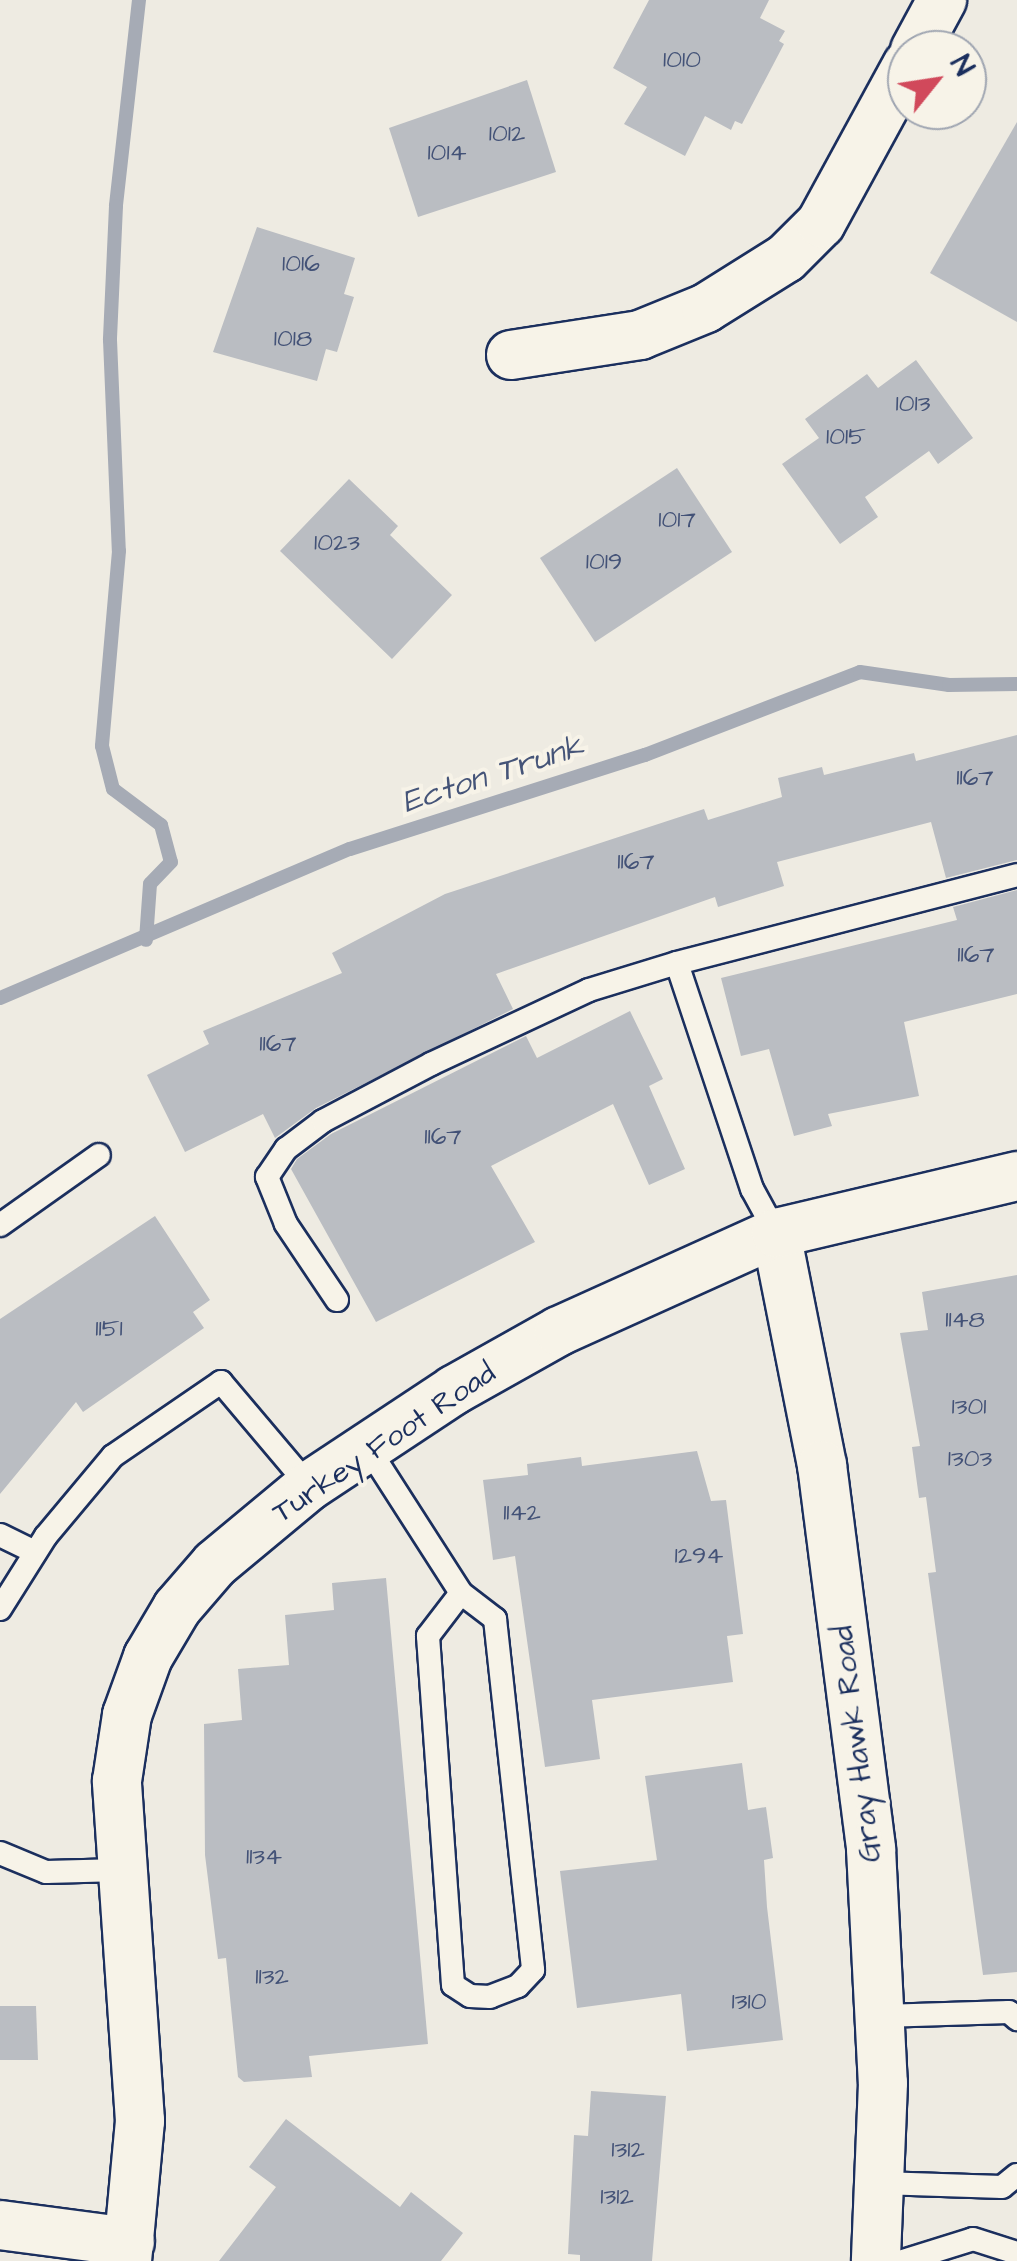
<!DOCTYPE html>
<html>
<head>
<meta charset="utf-8">
<style>
  body { margin:0 }
  #map { position:relative; width:1017px; height:2261px; overflow:hidden; background:#eeebe2; font-family:"Architects Daughter",sans-serif }
  div>[style] { position:absolute }
  .stream>* { height:14px; margin:-7px; padding:0 7px; transform-origin:7px; border-radius:7px; background:#a6abb5 }
  .building>* { inset:0; background:#babdc2 }
  .roads { filter:drop-shadow(2px 0 #1b2f5e) drop-shadow(-2px 0 #1b2f5e) drop-shadow(0 2px #1b2f5e) drop-shadow(0 -2px #1b2f5e) }
  .service>* { height:22px; margin:-11px; padding:0 11px; transform-origin:11px; border-radius:11px; background:#f7f3e8 }
  .minor>* { height:48px; margin:-24px; padding:0 24px; transform-origin:24px; border-radius:24px; background:#f7f3e8 }
  span { translate:-50% -50%; white-space:nowrap; text-align:center; line-height:1.15; -webkit-text-stroke:8px #f7f3e8; paint-order:stroke }
  .number-label { font-size:25px; color:#435277 }
  .number-label span { -webkit-text-stroke-width:0 }
  .street-label { font-size:30px; color:#1b2f5e }
  .water-label { font-size:32px; color:#455478; font-style:italic }
  .north { position:absolute; left:887px; top:30px; width:100px; height:100px; box-sizing:border-box; background:#f7f3e8; border:2px solid #9fa5b1; border-radius:50%; rotate:60deg; font-size:28px; font-weight:700; line-height:40px; text-align:center; color:#1b2f5e }
  .north::after { content:''; display:block; margin:auto; width:35px; height:45px; background:#d1495b; clip-path:polygon(50% 0,100% 100%,50% 72%,0 100%) }
</style>
</head>
<body>
<div id="map">
  <div class="stream">
    <div style="left:139px;top:0;width:207px;rotate:96.4deg"></div>
    <div style="left:116px;top:206px;width:134px;rotate:92.6deg"></div>
    <div style="left:110px;top:340px;width:211px;rotate:87.6deg"></div>
    <div style="left:119px;top:551px;width:196px;rotate:95deg"></div>
    <div style="left:102px;top:746px;width:44px;rotate:75.7deg"></div>
    <div style="left:113px;top:789px;width:60px;rotate:36.9deg"></div>
    <div style="left:161px;top:825px;width:38px;rotate:75deg"></div>
    <div style="left:171px;top:862px;width:30px;rotate:134deg"></div>
    <div style="left:150px;top:884px;width:56px;rotate:94.1deg"></div>
    <div style="left:0;top:998px;width:380px;rotate:-23.1deg"></div>
    <div style="left:350px;top:849px;width:310px;rotate:-17.7deg"></div>
    <div style="left:645px;top:755px;width:230px;rotate:-21.1deg"></div>
    <div style="left:860px;top:672px;width:90px;rotate:8.3deg"></div>
    <div style="left:949px;top:685px;width:68px;rotate:-0.8deg"></div>
  </div>
  <div class="building">
    <div style="clip-path:polygon(649px 0,769px 0,760px 18px,785px 31px,779px 41px,784px 44px,742px 124px,735px 121px,731px 130px,705px 116px,685px 156px,624px 124px,647px 87px,613px 68px)"></div>
    <div style="clip-path:polygon(527px 80px,556px 172px,418px 217px,389px 128px)"></div>
    <div style="clip-path:polygon(1017px 122px,1017px 322px,930px 273px)"></div>
    <div style="clip-path:polygon(257px 227px,355px 258px,344px 294px,354px 297px,337px 352px,326px 349px,317px 381px,213px 352px)"></div>
    <div style="clip-path:polygon(916px 360px,973px 438px,938px 464px,929px 451px,865px 497px,878px 517px,840px 544px,782px 464px,819px 438px,805px 419px,867px 374px,878px 388px)"></div>
    <div style="clip-path:polygon(677px 468px,732px 552px,595px 642px,540px 558px)"></div>
    <div style="clip-path:polygon(349px 479px,398px 526px,390px 535px,452px 595px,392px 659px,280px 551px)"></div>
    <div style="clip-path:polygon(1017px 735px,1017px 860px,946px 878px,931px 822px,777px 862px,784px 886px,718px 907px,715px 897px,496px 974px,513px 1009px,316px 1108px,275px 1138px,263px 1114px,185px 1152px,147px 1075px,209px 1044px,203px 1031px,342px 973px,332px 953px,445px 894px,704px 809px,708px 820px,782px 797px,778px 778px,822px 767px,824px 775px,914px 753px,916px 761px)"></div>
    <div style="clip-path:polygon(1017px 890px,1017px 994px,904px 1022px,919px 1096px,828px 1114px,832px 1126px,794px 1136px,769px 1049px,741px 1056px,721px 978px,957px 920px,953px 907px)"></div>
    <div style="clip-path:polygon(630px 1011px,663px 1079px,649px 1086px,685px 1169px,649px 1185px,613px 1104px,491px 1166px,535px 1242px,376px 1322px,291px 1169px,297px 1159px,331px 1134px,526px 1036px,537px 1058px)"></div>
    <div style="clip-path:polygon(155px 1216px,210px 1300px,193px 1312px,204px 1328px,83px 1412px,76px 1402px,0 1494px,0 1319px)"></div>
    <div style="clip-path:polygon(1017px 1275px,1017px 1972px,983px 1975px,928px 1573px,936px 1572px,926px 1497px,919px 1498px,912px 1447px,920px 1446px,900px 1333px,928px 1330px,922px 1292px)"></div>
    <div style="clip-path:polygon(697px 1451px,711px 1501px,726px 1500px,743px 1634px,727px 1636px,733px 1682px,592px 1700px,600px 1759px,545px 1767px,515px 1556px,493px 1560px,483px 1480px,528px 1475px,527px 1464px,581px 1457px,582px 1466px)"></div>
    <div style="clip-path:polygon(386px 1578px,428px 2044px,309px 2056px,312px 2077px,244px 2082px,238px 2077px,226px 1958px,218px 1959px,205px 1855px,204px 1724px,242px 1720px,238px 1669px,289px 1665px,285px 1615px,334px 1610px,332px 1583px)"></div>
    <div style="clip-path:polygon(742px 1763px,748px 1810px,766px 1807px,773px 1858px,764px 1860px,767px 1907px,783px 2040px,687px 2051px,681px 1994px,577px 2008px,560px 1871px,657px 1860px,645px 1776px)"></div>
    <div style="clip-path:polygon(0 2006px,36px 2006px,38px 2060px,0 2060px)"></div>
    <div style="clip-path:polygon(591px 2091px,666px 2096px,652px 2261px,580px 2261px,580px 2255px,568px 2254px,574px 2135px,588px 2136px)"></div>
    <div style="clip-path:polygon(286px 2119px,400px 2207px,411px 2192px,463px 2233px,441px 2261px,219px 2261px,276px 2187px,249px 2167px)"></div>
  </div>
  <div class="roads">
    <div class="service">
      <div style="left:0;top:1225px;width:121px;rotate:-35.3deg"></div>
      <div style="left:776px;top:1233px;width:50px;rotate:-118.6deg"></div>
      <div style="left:752px;top:1189px;width:238px;rotate:-108.4deg"></div>
      <div style="left:677px;top:963px;width:351px;rotate:-14.5deg"></div>
      <div style="left:337px;top:1300px;width:92px;rotate:-123.9deg"></div>
      <div style="left:286px;top:1224px;width:51px;rotate:-112deg"></div>
      <div style="left:267px;top:1177px;width:34px;rotate:-56deg"></div>
      <div style="left:286px;top:1149px;width:46px;rotate:-37.1deg"></div>
      <div style="left:323px;top:1121px;width:122px;rotate:-27.8deg"></div>
      <div style="left:431px;top:1064px;width:174px;rotate:-25.1deg"></div>
      <div style="left:589px;top:990px;width:92px;rotate:-17.1deg"></div>
      <div style="left:368px;top:1448px;width:172px;rotate:57.3deg"></div>
      <div style="left:461px;top:1593px;width:43px;rotate:37.4deg"></div>
      <div style="left:495px;top:1619px;width:353px;rotate:83.8deg"></div>
      <div style="left:533px;top:1970px;width:22px;rotate:133deg"></div>
      <div style="left:518px;top:1986px;width:30px;rotate:159deg"></div>
      <div style="left:490px;top:1997px;width:20px;rotate:-177deg"></div>
      <div style="left:470px;top:1996px;width:20px;rotate:-147deg"></div>
      <div style="left:453px;top:1985px;width:350px;rotate:-94.1deg"></div>
      <div style="left:428px;top:1636px;width:54px;rotate:-52.5deg"></div>
      <div style="left:0;top:1535px;width:39px;rotate:26deg"></div>
      <div style="left:0;top:1609px;width:86px;rotate:-57.8deg"></div>
      <div style="left:46px;top:1536px;width:104px;rotate:-50.1deg"></div>
      <div style="left:113px;top:1456px;width:131px;rotate:-34.4deg"></div>
      <div style="left:221px;top:1382px;width:136px;rotate:49.8deg"></div>
      <div style="left:0;top:1853px;width:50px;rotate:22.4deg"></div>
      <div style="left:46px;top:1872px;width:75px;rotate:-1.5deg"></div>
      <div style="left:882px;top:2016px;width:127px;rotate:-1.8deg"></div>
      <div style="left:1009px;top:2012px;width:11px;rotate:41deg"></div>
      <div style="left:880px;top:2183px;width:122px;rotate:1.9deg"></div>
      <div style="left:1002px;top:2187px;width:19px;rotate:-39deg"></div>
      <div style="left:903px;top:2261px;width:73px;rotate:-17.4deg"></div>
      <div style="left:973px;top:2239px;width:46px;rotate:17.7deg"></div>
    </div>
    <div class="minor">
      <div style="left:915px;top:50px;width:57px;rotate:-61.6deg"></div>
      <div style="left:511px;top:355px;width:131px;rotate:-8.8deg"></div>
      <div style="left:640px;top:335px;width:71px;rotate:-22.2deg"></div>
      <div style="left:706px;top:308px;width:94px;rotate:-32deg"></div>
      <div style="left:786px;top:258px;width:49px;rotate:-45deg"></div>
      <div style="left:821px;top:223px;width:180px;rotate:-61.4deg"></div>
      <div style="left:776px;top:1233px;width:237px;rotate:78.8deg"></div>
      <div style="left:822px;top:1465px;width:387px;rotate:82.7deg"></div>
      <div style="left:871px;top:1849px;width:234px;rotate:87.1deg"></div>
      <div style="left:883px;top:2083px;width:178px;rotate:92.3deg"></div>
      <div style="left:0;top:2225px;width:131px;rotate:7.5deg"></div>
      <div style="left:127px;top:2261px;width:141px;rotate:-84.7deg"></div>
      <div style="left:140px;top:2121px;width:341px;rotate:-93.9deg"></div>
      <div style="left:117px;top:1781px;width:67px;rotate:-81.4deg"></div>
      <div style="left:127px;top:1715px;width:62px;rotate:-70.1deg"></div>
      <div style="left:148px;top:1657px;width:57px;rotate:-59.4deg"></div>
      <div style="left:177px;top:1608px;width:58px;rotate:-49.2deg"></div>
      <div style="left:215px;top:1564px;width:122px;rotate:-39.7deg"></div>
      <div style="left:309px;top:1486px;width:174px;rotate:-33.5deg"></div>
      <div style="left:454px;top:1390px;width:120px;rotate:-29.3deg"></div>
      <div style="left:559px;top:1331px;width:238px;rotate:-24.3deg"></div>
      <div style="left:776px;top:1233px;width:248px;rotate:-13.3deg"></div>
    </div>
  </div>
  <div class="number-label">
    <span style="left:682px;top:60px">1010</span>
    <span style="left:507px;top:134px">1012</span>
    <span style="left:447px;top:153px">1014</span>
    <span style="left:301px;top:264px">1016</span>
    <span style="left:293px;top:339px">1018</span>
    <span style="left:913px;top:404px">1013</span>
    <span style="left:846px;top:437px">1015</span>
    <span style="left:677px;top:520px">1017</span>
    <span style="left:337px;top:543px">1023</span>
    <span style="left:604px;top:562px">1019</span>
    <span style="left:975px;top:778px">1167</span>
    <span style="left:636px;top:862px">1167</span>
    <span style="left:976px;top:955px">1167</span>
    <span style="left:278px;top:1044px">1167</span>
    <span style="left:443px;top:1137px">1167</span>
    <span style="left:965px;top:1320px">1148</span>
    <span style="left:109px;top:1329px">1151</span>
    <span style="left:969px;top:1407px">1301</span>
    <span style="left:970px;top:1459px">1303</span>
    <span style="left:522px;top:1513px">1142</span>
    <span style="left:699px;top:1556px">1294</span>
    <span style="left:264px;top:1857px">1134</span>
    <span style="left:272px;top:1977px">1132</span>
    <span style="left:749px;top:2002px">1310</span>
    <span style="left:628px;top:2150px">1312</span>
    <span style="left:617px;top:2197px">1312</span>
  </div>
  <div class="street-label">
    <span style="left:384px;top:1443px;rotate:-34deg">Turkey Foot Road</span>
    <span style="left:857px;top:1744px;rotate:-97deg">Gray Hawk Road</span>
  </div>
  <div class="water-label">
    <span style="left:493px;top:775px;rotate:-18deg">Ecton Trunk</span>
  </div>
  <div class="north">N</div>
</div>
</body>
</html>
